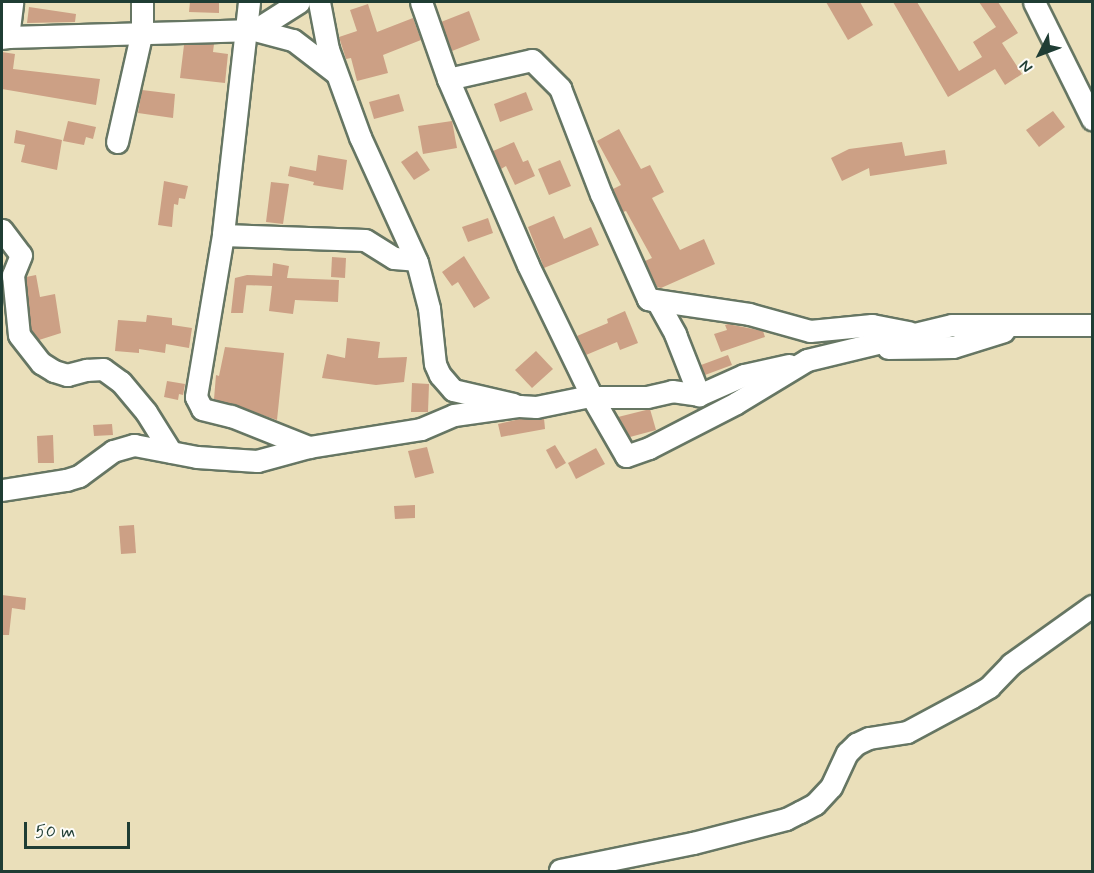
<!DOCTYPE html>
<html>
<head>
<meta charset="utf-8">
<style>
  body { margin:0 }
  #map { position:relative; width:1094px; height:873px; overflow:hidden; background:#eadfba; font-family:Mynerve,sans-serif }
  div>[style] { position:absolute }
  .building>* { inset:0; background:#cca085 }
  .roads { filter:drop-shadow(2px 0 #667663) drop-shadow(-2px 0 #667663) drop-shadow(0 2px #667663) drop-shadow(0 -2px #667663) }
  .minor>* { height:21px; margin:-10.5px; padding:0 10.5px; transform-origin:10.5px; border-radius:10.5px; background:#fff }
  span { translate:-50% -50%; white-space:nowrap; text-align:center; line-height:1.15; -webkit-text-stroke:4.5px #fdfcf7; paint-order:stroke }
  .frame { position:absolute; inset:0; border:3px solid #1f3d34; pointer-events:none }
  .north { position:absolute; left:1010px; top:24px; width:60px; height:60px; -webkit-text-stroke:4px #fdfcf7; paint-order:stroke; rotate:228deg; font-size:16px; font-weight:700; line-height:24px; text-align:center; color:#1f3d34 }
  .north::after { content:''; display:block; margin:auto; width:21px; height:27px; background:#1f3d34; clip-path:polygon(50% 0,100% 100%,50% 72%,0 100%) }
  .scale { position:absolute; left:24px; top:822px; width:106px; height:27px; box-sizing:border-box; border:3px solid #1f3d34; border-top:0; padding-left:8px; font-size:18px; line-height:21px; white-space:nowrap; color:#1f3d34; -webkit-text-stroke:4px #fdfcf7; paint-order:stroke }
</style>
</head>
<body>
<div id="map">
  <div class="building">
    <div style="clip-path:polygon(190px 2px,219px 2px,219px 13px,189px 12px)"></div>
    <div style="clip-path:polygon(826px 2px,860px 2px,873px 25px,848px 40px)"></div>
    <div style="clip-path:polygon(893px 2px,917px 2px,959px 71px,982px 57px,973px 42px,996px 27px,979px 2px,998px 2px,1018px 33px,1002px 43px,1022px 74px,1005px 85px,995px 69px,948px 97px)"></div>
    <div style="clip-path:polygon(368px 4px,377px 32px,413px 18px,421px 40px,383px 55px,388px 73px,357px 81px,351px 58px,346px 59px,339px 37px,357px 31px,350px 10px)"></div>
    <div style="clip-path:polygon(29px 7px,76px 14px,75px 22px,27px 23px)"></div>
    <div style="clip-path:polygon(469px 11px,480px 40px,452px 51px,441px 22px)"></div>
    <div style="clip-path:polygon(214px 44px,213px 52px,228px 54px,225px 83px,180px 78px,184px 45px)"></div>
    <div style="clip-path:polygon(2px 52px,15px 54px,13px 69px,100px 79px,96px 105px,2px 89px)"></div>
    <div style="clip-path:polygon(142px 90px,175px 94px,173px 118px,138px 113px)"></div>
    <div style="clip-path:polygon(526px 92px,533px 110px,500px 122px,494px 104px)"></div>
    <div style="clip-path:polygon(399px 94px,404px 111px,374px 119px,369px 102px)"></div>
    <div style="clip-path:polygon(1053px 111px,1065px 127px,1039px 147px,1026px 130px)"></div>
    <div style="clip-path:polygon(68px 121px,96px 127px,93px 139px,86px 137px,84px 145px,63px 141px)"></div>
    <div style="clip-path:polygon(452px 121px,457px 148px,423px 154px,418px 126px)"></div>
    <div style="clip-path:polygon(619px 129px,641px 169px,650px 165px,664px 192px,652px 198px,680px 250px,704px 239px,715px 264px,661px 288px,657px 287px,645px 261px,652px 258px,626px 211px,623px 212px,613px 189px,621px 185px,597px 141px)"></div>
    <div style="clip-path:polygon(16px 130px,62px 140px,57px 170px,21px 162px,25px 145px,14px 143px)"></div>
    <div style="clip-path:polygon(514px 142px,523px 162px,528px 160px,535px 176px,515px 185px,506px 166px,501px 169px,493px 151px)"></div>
    <div style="clip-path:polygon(902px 142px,905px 156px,945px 150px,947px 164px,870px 176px,869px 168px,842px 181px,831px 158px,849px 149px)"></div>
    <div style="clip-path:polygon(417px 151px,430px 170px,414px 180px,401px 162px)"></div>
    <div style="clip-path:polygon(318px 155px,347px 160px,343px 190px,313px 185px,314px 182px,288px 176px,290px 166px,316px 171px)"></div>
    <div style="clip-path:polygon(560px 160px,571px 186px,549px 195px,538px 169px)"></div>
    <div style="clip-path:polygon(164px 181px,188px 186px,185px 199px,179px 198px,178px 205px,174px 204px,172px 227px,158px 225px)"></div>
    <div style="clip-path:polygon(271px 182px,289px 184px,283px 224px,266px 222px)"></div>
    <div style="clip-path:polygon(554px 216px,564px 239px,591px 227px,599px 245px,544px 268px,528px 227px)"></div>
    <div style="clip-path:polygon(488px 218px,493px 233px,468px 242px,462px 227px)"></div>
    <div style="clip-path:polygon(464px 256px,490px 298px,474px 308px,458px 282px,452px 286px,442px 272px)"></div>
    <div style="clip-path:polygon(332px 257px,346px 258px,345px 278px,331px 277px)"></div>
    <div style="clip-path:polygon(273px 263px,289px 266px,287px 278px,339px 280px,338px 302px,295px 300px,293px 314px,269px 311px,272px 286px,246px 285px,247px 280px,243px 313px,231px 313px,235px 278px,247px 275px,272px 276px)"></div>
    <div style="clip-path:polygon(36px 275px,40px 297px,55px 294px,61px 333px,39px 340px,31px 330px,26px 277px)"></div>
    <div style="clip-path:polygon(625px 311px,638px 343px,620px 350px,617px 342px,586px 355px,577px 336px,608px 323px,607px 319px)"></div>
    <div style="clip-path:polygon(147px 315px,172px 318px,172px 325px,192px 328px,189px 348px,166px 344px,165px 353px,139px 349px,139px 353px,115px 351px,118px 320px,146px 322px)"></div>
    <div style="clip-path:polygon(728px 324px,763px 331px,765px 337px,721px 352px,714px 334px,727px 330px,725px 325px)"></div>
    <div style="clip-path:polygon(347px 338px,380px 342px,378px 358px,407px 357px,404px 382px,376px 385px,322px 378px,327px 354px,345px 358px)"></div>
    <div style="clip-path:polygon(225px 347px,284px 353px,277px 420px,214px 399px,216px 375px,219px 376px)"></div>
    <div style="clip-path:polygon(536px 351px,553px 369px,532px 388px,515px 370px)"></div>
    <div style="clip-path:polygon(728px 355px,732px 365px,705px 375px,701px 365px)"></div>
    <div style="clip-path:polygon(167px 381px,185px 384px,183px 395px,179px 394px,178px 400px,164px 397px)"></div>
    <div style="clip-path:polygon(412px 383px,429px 384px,428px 412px,411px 412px)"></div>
    <div style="clip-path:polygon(650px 409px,656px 430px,630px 437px,618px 417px)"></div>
    <div style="clip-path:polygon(544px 418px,545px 429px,501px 437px,498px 424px,520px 419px)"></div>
    <div style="clip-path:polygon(112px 424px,113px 435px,94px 436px,93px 425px)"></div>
    <div style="clip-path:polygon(53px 435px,54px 463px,38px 463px,37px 436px)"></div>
    <div style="clip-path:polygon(555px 445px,566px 463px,556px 469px,546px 450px)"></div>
    <div style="clip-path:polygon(427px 447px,434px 473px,415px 478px,408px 451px)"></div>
    <div style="clip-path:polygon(596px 448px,605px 464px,576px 479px,568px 463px)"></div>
    <div style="clip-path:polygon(415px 505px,415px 518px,395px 519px,394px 506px)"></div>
    <div style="clip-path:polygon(134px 525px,136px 553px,121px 554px,119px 526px)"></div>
    <div style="clip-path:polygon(2px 595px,26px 598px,25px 610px,12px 608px,9px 635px,2px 635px)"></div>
  </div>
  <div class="roads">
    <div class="minor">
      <div style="left:249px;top:2px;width:234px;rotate:96.4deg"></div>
      <div style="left:223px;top:235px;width:164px;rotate:99.5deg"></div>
      <div style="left:196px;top:397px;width:13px;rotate:63deg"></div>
      <div style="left:202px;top:409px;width:30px;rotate:14deg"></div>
      <div style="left:231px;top:416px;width:84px;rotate:21.7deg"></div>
      <div style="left:319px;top:2px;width:48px;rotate:79.2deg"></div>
      <div style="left:328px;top:49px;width:94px;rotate:70deg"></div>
      <div style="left:360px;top:137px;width:137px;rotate:65.5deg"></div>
      <div style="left:417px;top:262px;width:48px;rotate:75.4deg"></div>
      <div style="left:429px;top:308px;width:56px;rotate:83.9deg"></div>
      <div style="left:435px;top:364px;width:12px;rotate:66deg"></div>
      <div style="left:440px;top:375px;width:20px;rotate:49deg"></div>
      <div style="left:453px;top:390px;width:62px;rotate:13.1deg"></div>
      <div style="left:421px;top:2px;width:82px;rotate:70.7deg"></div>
      <div style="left:448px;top:79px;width:202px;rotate:66.7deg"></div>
      <div style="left:528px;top:265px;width:147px;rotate:64.1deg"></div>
      <div style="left:592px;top:397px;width:68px;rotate:60deg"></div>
      <div style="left:626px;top:456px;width:24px;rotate:-19deg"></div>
      <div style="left:649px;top:448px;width:98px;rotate:-27.3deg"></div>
      <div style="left:736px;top:403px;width:83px;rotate:-31.2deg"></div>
      <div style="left:807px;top:360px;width:149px;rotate:-13.6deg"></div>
      <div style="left:952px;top:325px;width:140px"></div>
      <div style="left:1034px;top:2px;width:131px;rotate:63.6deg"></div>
      <div style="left:255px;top:30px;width:52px;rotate:-32.5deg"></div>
      <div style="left:8px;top:37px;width:247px;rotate:-1.6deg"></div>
      <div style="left:255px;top:30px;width:39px;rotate:15deg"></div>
      <div style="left:293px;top:40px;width:54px;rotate:37.5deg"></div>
      <div style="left:2px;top:38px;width:6px;rotate:-9deg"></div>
      <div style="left:8px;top:37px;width:35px;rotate:-83deg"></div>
      <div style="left:448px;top:79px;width:86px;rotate:-12.7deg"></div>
      <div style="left:532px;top:60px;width:40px;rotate:45deg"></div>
      <div style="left:560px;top:88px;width:114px;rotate:68.9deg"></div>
      <div style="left:601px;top:194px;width:115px;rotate:65.9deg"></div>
      <div style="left:648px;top:299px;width:9px;rotate:13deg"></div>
      <div style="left:657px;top:301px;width:38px;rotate:61deg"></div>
      <div style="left:675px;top:334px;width:66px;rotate:68.5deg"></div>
      <div style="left:117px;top:142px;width:114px;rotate:-77.3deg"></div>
      <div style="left:142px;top:31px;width:29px;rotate:-90deg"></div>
      <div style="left:2px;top:230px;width:31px;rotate:53deg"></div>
      <div style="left:21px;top:255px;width:22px;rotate:112deg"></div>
      <div style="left:13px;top:275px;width:60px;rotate:84.3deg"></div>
      <div style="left:19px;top:335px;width:36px;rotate:52deg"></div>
      <div style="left:41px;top:363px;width:15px;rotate:32deg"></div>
      <div style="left:54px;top:371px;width:14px;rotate:17deg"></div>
      <div style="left:67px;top:375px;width:20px;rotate:-15deg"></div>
      <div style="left:86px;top:370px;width:17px;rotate:-3deg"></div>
      <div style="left:103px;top:369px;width:22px;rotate:36deg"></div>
      <div style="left:121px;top:382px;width:39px;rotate:50deg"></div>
      <div style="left:146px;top:412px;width:47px;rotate:58deg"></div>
      <div style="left:223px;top:235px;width:142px;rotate:2deg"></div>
      <div style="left:365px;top:240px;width:34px;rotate:32deg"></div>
      <div style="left:394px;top:258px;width:21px;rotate:5deg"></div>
      <div style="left:648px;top:299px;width:102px;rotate:8.4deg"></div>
      <div style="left:749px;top:314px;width:63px;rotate:15.6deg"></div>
      <div style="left:810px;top:331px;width:62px;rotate:-5.5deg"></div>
      <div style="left:872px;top:325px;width:38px;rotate:11deg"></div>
      <div style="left:888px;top:348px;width:65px;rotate:-0.9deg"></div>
      <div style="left:953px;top:347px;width:53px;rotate:-17.4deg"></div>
      <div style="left:2px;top:490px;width:65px;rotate:-8.9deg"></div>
      <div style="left:66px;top:480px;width:14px;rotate:-17deg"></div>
      <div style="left:79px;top:476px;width:42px;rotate:-36.3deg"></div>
      <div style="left:113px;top:451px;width:22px;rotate:-16deg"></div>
      <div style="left:134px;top:445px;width:64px;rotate:10.8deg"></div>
      <div style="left:197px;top:457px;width:60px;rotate:3.8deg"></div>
      <div style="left:257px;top:461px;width:54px;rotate:-15.1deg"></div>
      <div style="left:309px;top:447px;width:113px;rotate:-9.1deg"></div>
      <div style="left:421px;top:429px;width:36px;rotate:-23deg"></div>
      <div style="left:454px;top:415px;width:66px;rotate:-7.9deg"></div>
      <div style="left:519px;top:406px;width:17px;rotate:3deg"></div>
      <div style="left:536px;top:407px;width:50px;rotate:-11.5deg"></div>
      <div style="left:585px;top:397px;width:62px"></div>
      <div style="left:647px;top:397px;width:26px;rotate:-13deg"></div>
      <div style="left:672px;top:391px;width:27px;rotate:8deg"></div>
      <div style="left:699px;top:395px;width:49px;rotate:-24deg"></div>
      <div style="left:744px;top:375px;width:46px;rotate:-12.5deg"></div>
      <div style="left:560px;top:870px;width:136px;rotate:-11.5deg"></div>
      <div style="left:693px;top:843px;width:96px;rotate:-14.5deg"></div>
      <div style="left:786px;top:819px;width:16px;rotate:-27deg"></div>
      <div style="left:800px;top:812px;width:17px;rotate:-28deg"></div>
      <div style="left:815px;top:804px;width:23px;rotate:-47deg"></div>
      <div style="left:831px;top:787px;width:38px;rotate:-65deg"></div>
      <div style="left:847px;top:753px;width:13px;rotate:-45deg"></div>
      <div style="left:856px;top:744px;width:14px;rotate:-25deg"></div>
      <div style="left:869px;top:738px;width:38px;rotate:-9deg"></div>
      <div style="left:907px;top:732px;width:74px;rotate:-28.3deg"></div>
      <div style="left:972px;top:697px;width:20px;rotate:-30deg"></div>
      <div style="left:989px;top:687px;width:32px;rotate:-46deg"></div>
      <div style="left:1011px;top:664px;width:100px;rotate:-35.6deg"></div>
    </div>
  </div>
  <div class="frame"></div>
  <div class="north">N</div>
  <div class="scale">50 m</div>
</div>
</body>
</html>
